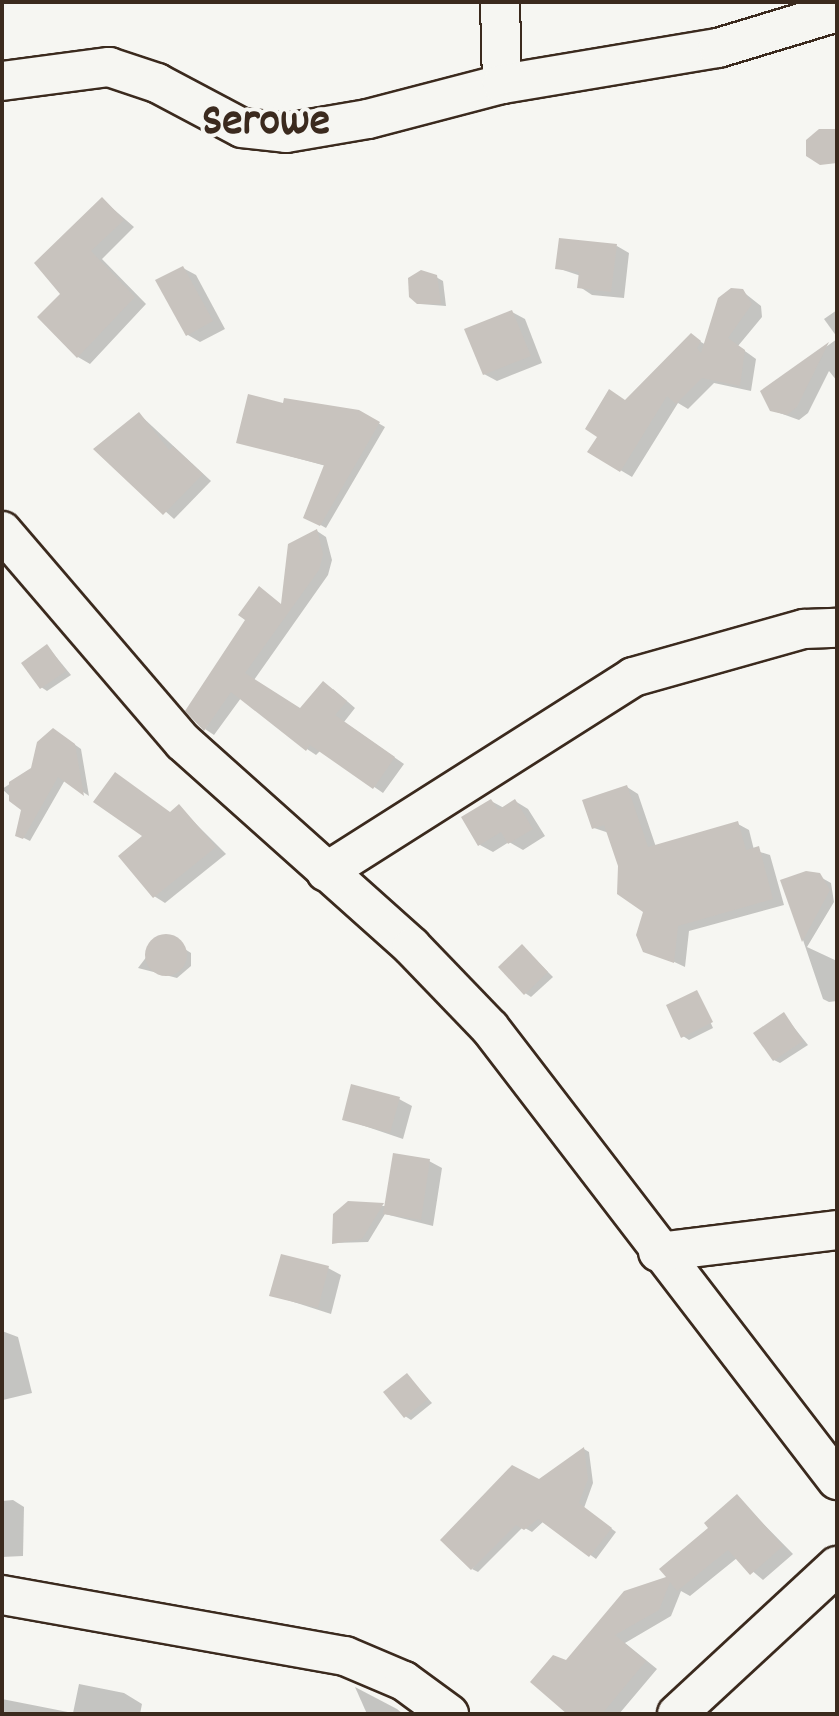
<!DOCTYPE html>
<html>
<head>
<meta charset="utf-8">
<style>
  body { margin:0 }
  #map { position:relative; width:839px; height:1716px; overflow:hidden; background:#f6f6f2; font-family:Dekko,sans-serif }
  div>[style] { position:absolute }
  .shadow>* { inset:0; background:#0003 }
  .building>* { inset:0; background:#c8c3be }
  .round { border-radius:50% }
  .roads { filter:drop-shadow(2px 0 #3b2a1e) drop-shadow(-2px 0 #3b2a1e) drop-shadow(0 2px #3b2a1e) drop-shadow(0 -2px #3b2a1e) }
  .street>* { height:38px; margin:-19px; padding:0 19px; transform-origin:19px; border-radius:19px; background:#f6f6f2 }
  span { translate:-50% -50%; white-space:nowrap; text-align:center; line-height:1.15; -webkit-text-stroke:8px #f6f6f2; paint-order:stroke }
  .town-label { font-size:46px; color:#3b2a1e; font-weight:700 }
  .frame { position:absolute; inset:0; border:4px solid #3b2a1e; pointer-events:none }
</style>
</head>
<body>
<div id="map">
  <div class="shadow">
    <div style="clip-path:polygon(103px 200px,134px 227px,102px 259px,146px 304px,90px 364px,78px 357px,63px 294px)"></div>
    <div style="clip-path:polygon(617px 246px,629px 253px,624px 298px,592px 295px,580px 287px,581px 276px,557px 268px)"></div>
    <div style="clip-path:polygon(183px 268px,196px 275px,225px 329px,200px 342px,188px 335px)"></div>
    <div style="clip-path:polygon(436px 277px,443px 281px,446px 306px,420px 304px)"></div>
    <div style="clip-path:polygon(742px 291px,761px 306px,762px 317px,738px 346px,756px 359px,751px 391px,714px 383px,688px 409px,678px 403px,632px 477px,590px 452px,626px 402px,691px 336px,706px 345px)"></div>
    <div style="clip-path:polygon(837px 310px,837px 337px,824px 319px)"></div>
    <div style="clip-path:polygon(512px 312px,525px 319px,542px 363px,497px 381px,484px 374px)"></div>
    <div style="clip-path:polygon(837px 339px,837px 381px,829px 371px,808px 413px,799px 420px,777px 412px,763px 392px)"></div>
    <div style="clip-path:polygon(285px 406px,359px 412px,385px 427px,326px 528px,306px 517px,326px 466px,239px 442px)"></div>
    <div style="clip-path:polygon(139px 414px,211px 481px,174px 519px,96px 449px)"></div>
    <div style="clip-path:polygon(317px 531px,326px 537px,332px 560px,328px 575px,254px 680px,301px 710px,333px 689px,355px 708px,344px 722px,404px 764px,383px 793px,321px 750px,316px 755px,307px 749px,241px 698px,214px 735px,205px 729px,283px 606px)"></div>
    <div style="clip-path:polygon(48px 647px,71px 675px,47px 691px,41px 687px)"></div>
    <div style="clip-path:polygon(60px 734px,81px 749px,89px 796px,65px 780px,30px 841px,18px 835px,24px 809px,2px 789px,33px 769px)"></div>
    <div style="clip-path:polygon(627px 787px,638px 794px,656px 847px,738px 824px,749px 830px,754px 850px,770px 855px,784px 905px,689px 931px,685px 967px,653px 952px,645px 912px,609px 833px,594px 828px)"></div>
    <div style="clip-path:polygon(491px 801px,504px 808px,515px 801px,528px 809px,545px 836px,523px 850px,509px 842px,493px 852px,480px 845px)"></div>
    <div style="clip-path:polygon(179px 807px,226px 854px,165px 903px,154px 896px,172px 813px)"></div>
    <div style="clip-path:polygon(813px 873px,831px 883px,834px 902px,807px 947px,837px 961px,837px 1001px,829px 1002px,823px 999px,783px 881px)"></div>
    <div style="clip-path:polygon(163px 935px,191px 953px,191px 966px,177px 978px,138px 968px)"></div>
    <div style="clip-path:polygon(523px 947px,553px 977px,531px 997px,525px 993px)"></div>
    <div style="clip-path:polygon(697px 992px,713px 1028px,689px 1040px,683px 1036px)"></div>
    <div style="clip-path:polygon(784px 1015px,808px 1045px,780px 1063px,774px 1060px)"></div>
    <div style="clip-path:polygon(399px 1099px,412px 1106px,403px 1139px,344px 1119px)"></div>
    <div style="clip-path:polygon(429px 1161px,442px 1168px,433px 1226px,385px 1214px,368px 1242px,334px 1243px,343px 1206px,386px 1206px)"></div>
    <div style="clip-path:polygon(328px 1268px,341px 1275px,331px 1314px,272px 1295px)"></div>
    <div style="clip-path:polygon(2px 1331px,18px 1337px,32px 1393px,3px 1400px)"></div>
    <div style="clip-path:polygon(407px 1375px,432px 1403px,411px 1420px,405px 1416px)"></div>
    <div style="clip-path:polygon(584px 1449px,589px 1452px,593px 1483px,584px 1508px,616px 1532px,596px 1559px,544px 1521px,532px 1532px,523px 1527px,478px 1572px,472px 1569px,539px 1481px)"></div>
    <div style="clip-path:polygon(737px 1497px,793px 1554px,763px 1580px,737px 1558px,690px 1596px,681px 1591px,671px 1616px,625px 1643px,657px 1669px,619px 1714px,570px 1714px,566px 1663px,669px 1578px)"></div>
    <div style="clip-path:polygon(13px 1500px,24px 1507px,23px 1556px,2px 1557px,2px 1501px)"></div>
    <div style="clip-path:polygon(79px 1684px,124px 1693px,142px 1704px,140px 1714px,2px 1714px,2px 1699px,73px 1713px)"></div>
    <div style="clip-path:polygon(355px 1687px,397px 1709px,403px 1714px,367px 1714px)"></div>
  </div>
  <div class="building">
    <div style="clip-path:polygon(819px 129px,837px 129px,837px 163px,820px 165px,806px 156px,806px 140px)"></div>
    <div style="clip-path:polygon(102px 197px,124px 220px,91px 251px,135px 297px,77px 358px,37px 317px,60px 294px,34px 263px)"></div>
    <div style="clip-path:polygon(559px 238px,617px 244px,611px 292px,577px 288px,579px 272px,555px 269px)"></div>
    <div style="clip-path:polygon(183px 266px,213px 321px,186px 336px,155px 280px)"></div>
    <div style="clip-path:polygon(421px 270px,437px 275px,441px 304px,417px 304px,409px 297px,408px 278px)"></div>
    <div style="clip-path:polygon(731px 288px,743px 289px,752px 304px,728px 338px,745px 350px,740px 386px,702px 378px,676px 404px,667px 396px,620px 472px,587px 452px,597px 437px,585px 429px,609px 389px,625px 400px,691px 333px,701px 341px,697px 348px,701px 353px,718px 298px)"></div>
    <div style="clip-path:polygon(512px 310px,531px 356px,483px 375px,464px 329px)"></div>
    <div style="clip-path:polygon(829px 342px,797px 407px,787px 415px,770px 411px,760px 391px)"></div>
    <div style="clip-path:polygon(248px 394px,283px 403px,284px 398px,359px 410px,380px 422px,320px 526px,303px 518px,324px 465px,236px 443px)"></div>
    <div style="clip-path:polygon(139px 412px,169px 450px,173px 446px,203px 474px,163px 515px,93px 449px)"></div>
    <div style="clip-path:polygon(317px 529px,323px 554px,319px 570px,245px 673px,300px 708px,323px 681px,347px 701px,335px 715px,395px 757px,373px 789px,310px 745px,306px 751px,231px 692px,204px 731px,185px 711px,245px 620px,238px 615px,259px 586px,281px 604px,288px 544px)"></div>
    <div style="clip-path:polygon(47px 644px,66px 671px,40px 689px,21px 663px)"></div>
    <div style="clip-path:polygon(53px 728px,75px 744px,84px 796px,58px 777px,23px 839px,15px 836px,21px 810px,9px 801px,9px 782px,31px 768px,37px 742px)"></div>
    <div style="clip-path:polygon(115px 772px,170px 812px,179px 804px,216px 847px,153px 898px,118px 856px,142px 836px,93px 802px)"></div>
    <div style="clip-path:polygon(627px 785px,648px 847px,738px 821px,746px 850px,759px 846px,773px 899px,678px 926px,674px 963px,643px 952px,636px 935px,643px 912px,617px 894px,618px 866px,604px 825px,592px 829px,582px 800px)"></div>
    <div style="clip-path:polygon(491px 799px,498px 810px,515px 799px,533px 829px,508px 844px,501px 832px,478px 846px,461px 817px)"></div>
    <div style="clip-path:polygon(806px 871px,820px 873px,830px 890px,802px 942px,780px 880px)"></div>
    <div class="round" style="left:145px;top:934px;width:42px;height:42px"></div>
    <div style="clip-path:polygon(522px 944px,548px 972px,524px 995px,498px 967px)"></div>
    <div style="clip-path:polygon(697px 990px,713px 1022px,681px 1038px,666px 1005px)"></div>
    <div style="clip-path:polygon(784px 1012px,803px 1041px,773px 1061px,753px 1033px)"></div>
    <div style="clip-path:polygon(351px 1084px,400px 1097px,390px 1133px,342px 1120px)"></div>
    <div style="clip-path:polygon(393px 1153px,430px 1159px,421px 1220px,383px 1214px)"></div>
    <div style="clip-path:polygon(348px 1201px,384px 1203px,362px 1239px,332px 1244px,333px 1214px)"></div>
    <div style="clip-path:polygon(281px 1254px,329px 1266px,318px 1308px,269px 1296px)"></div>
    <div style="clip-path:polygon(407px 1373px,428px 1399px,404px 1418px,383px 1392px)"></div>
    <div style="clip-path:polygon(584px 1447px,588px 1479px,579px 1503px,612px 1528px,589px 1557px,538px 1519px,524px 1530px,516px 1525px,471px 1570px,440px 1540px,512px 1465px,539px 1479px)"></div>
    <div style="clip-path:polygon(737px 1494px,783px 1546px,750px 1575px,728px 1550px,677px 1591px,670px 1582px,659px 1610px,615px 1635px,646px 1661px,602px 1714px,567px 1714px,530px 1682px,553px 1655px,566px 1660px,624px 1591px,666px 1577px,659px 1569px,708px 1528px,704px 1523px)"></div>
  </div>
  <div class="roads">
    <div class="street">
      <div style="left:500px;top:2px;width:82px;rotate:88.6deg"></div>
      <div style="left:2px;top:81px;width:108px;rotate:-7.5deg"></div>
      <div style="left:109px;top:67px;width:51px;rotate:18.4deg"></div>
      <div style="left:157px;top:83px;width:96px;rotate:27.9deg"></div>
      <div style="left:242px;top:128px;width:44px;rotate:6.5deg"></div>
      <div style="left:286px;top:133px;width:83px;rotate:-9.7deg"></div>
      <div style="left:368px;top:119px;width:138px;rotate:-14.6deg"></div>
      <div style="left:502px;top:84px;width:219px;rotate:-9.5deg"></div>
      <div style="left:718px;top:48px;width:124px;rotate:-16.8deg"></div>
      <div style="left:2px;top:531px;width:278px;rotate:49.4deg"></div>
      <div style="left:183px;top:742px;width:307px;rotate:41.8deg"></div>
      <div style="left:412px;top:947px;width:112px;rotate:46.1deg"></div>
      <div style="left:490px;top:1028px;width:570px;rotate:52.49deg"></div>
      <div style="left:326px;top:872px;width:364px;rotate:-32.4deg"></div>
      <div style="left:633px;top:677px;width:178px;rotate:-15.7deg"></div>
      <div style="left:804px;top:629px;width:33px;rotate:-2deg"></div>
      <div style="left:658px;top:1252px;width:180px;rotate:-7deg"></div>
      <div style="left:2px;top:1595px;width:348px;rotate:10.1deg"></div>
      <div style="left:345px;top:1656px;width:64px;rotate:23deg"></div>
      <div style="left:404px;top:1681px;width:56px;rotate:36.3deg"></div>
      <div style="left:677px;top:1714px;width:218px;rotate:-42.8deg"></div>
    </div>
  </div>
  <div class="town-label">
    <span style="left:266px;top:124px">Serowe</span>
  </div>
  <div class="frame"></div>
</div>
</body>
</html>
